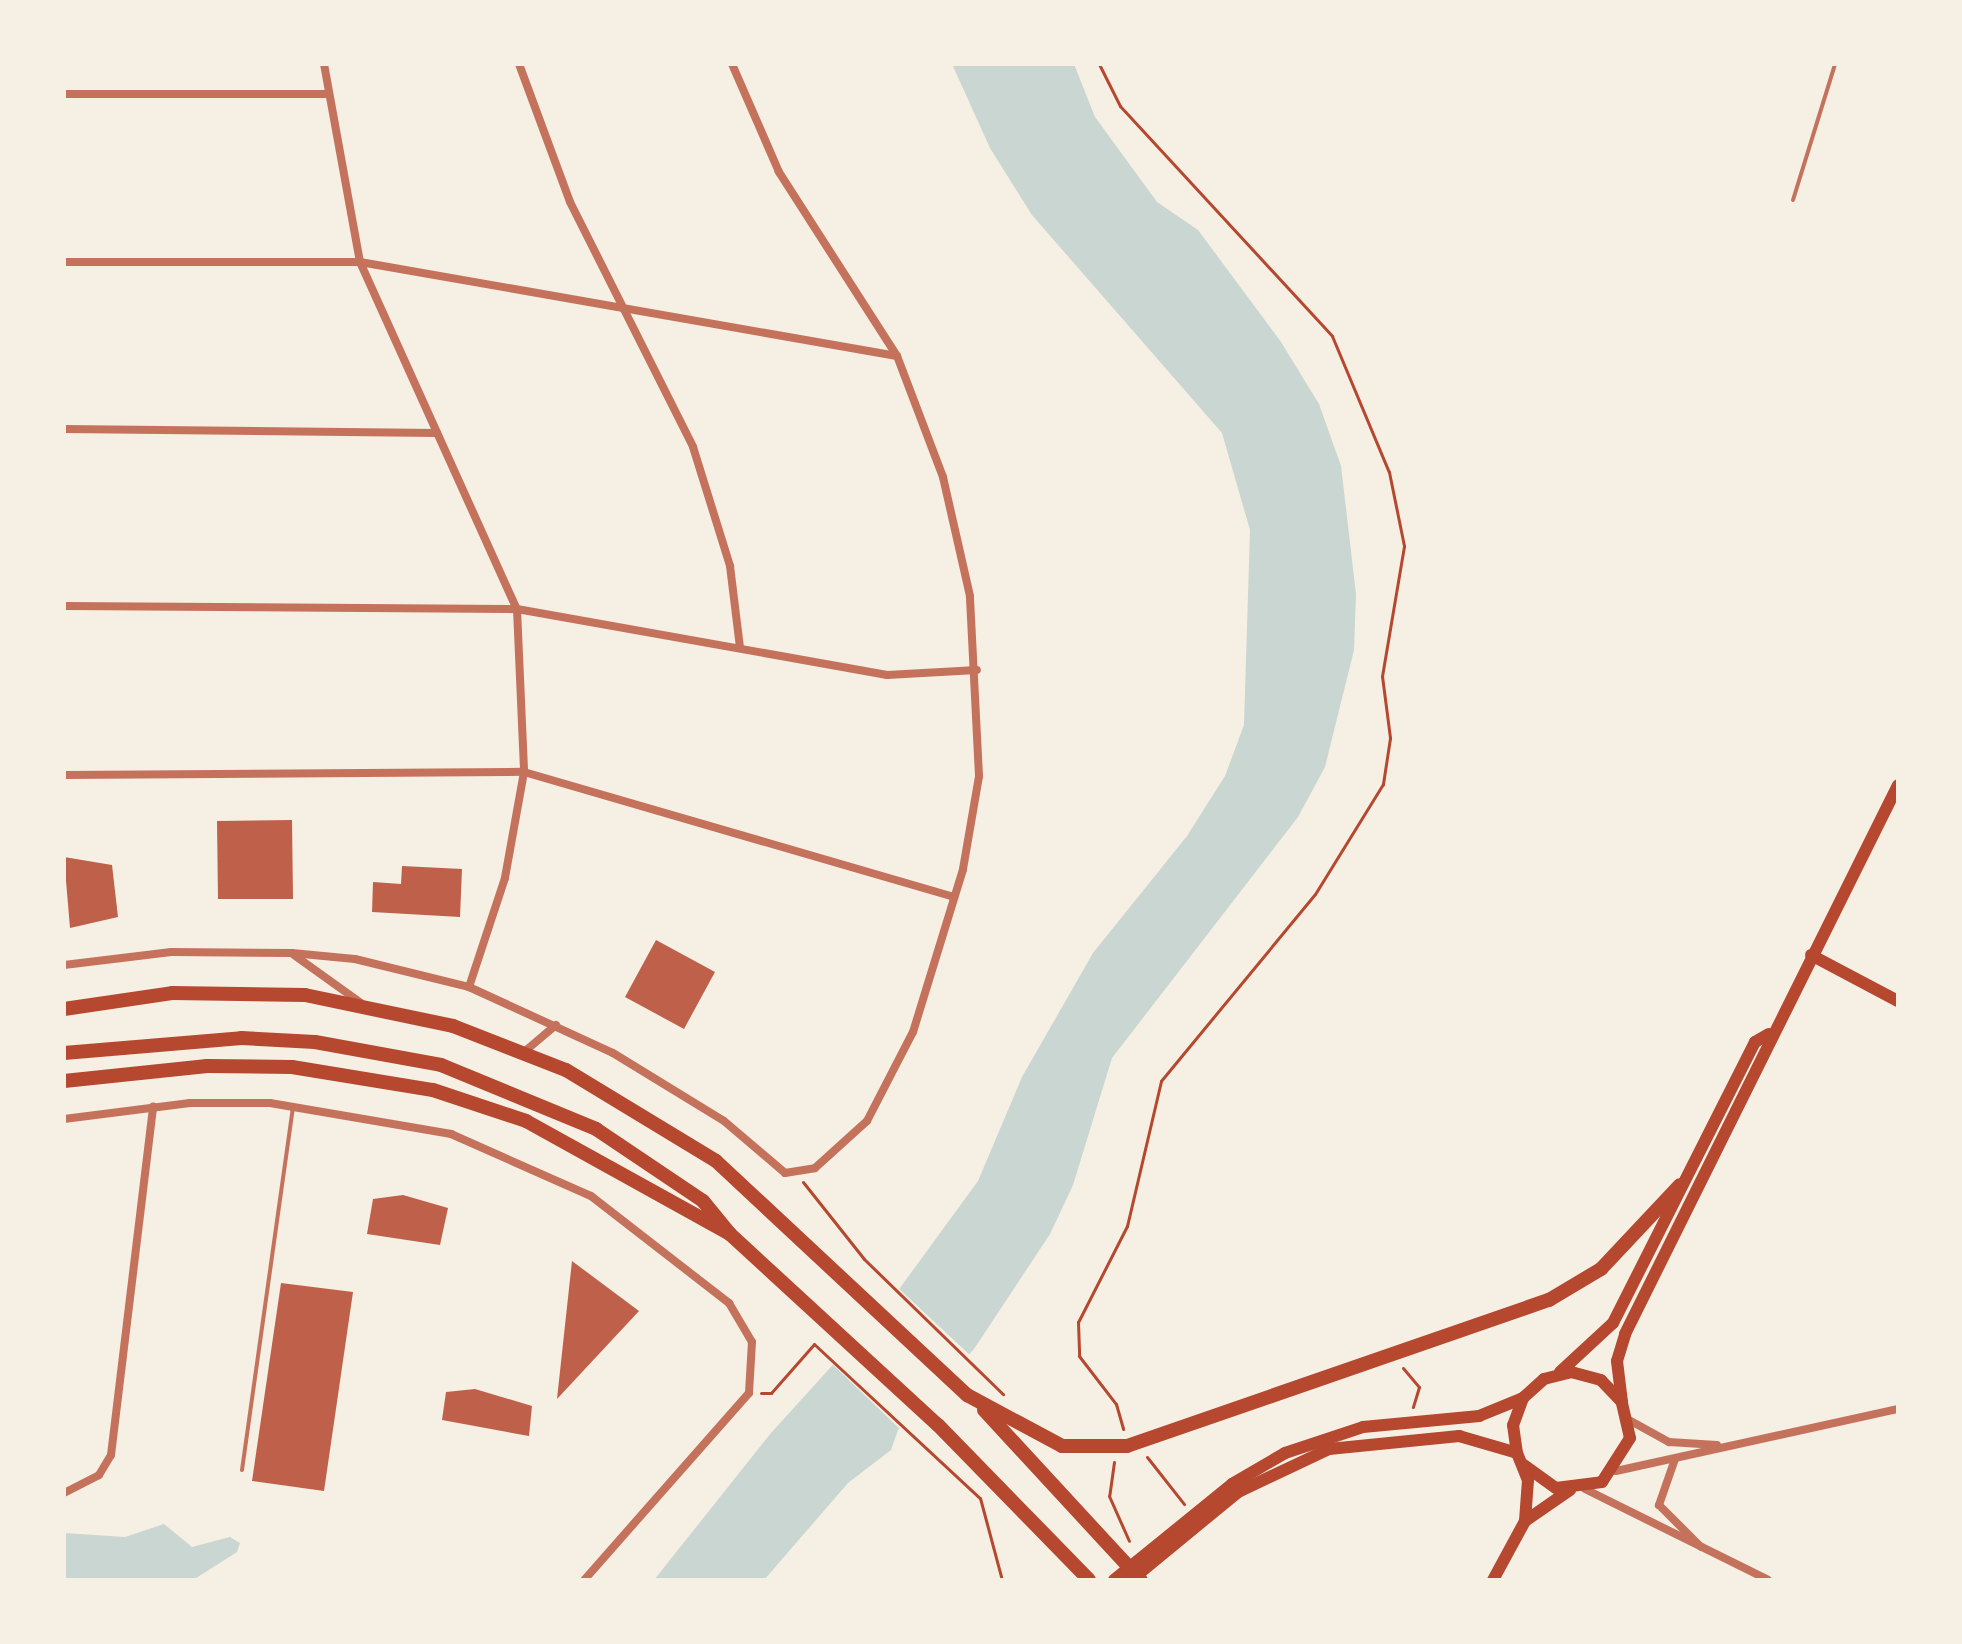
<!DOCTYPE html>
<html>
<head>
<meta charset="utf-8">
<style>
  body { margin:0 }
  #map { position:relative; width:1962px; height:1644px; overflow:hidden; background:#f6efe4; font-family:"Fira Sans Condensed",sans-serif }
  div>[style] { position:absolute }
  .water>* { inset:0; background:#c9d6d2 }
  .pier>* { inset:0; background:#f6efe4 }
  .building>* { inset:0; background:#bf614a }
  .path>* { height:3px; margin:-1.5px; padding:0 1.5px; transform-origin:1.5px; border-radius:1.5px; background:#b5482f }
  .service>* { height:4px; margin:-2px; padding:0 2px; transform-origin:2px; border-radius:2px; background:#c5725c }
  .minor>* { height:8px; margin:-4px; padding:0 4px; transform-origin:4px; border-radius:4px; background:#c5725c }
  .secondary>* { height:12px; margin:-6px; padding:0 6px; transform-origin:6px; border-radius:6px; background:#b5482f }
  .primary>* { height:14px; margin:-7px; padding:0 7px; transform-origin:7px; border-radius:7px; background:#b5482f }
  .trunk>* { height:14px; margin:-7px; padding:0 7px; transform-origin:7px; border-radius:7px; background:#b5482f }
  span { translate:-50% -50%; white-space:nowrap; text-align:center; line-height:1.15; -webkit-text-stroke:8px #f6efe4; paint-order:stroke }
  .frame { position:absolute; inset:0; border:66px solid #f6efe4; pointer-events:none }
</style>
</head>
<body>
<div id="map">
  <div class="water">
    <div style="clip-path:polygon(952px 64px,1074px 64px,1095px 117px,1157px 202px,1198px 230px,1281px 342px,1319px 404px,1341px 466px,1356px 594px,1354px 650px,1325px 767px,1298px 817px,1112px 1058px,1073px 1185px,1050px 1234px,974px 1349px,898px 1430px,891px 1450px,848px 1483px,764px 1580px,654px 1580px,771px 1433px,889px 1303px,978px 1181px,1022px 1077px,1093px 953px,1187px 836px,1225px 776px,1244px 725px,1250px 530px,1222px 433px,1032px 215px,990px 148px)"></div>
    <div style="clip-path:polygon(164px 1524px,192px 1547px,230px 1537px,240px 1543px,237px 1552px,193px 1580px,64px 1580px,64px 1533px,125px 1537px)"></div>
  </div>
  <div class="pier">
    <div style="clip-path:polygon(896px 1286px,972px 1357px,902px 1431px,830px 1362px)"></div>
  </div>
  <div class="building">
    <div style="clip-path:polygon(292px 820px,293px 899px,218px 899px,217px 821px)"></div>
    <div style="clip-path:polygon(64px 857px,112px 865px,118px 917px,70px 928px)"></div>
    <div style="clip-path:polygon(402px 866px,462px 869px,460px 917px,372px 912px,373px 882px,401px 884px)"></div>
    <div style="clip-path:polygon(656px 940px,715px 972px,684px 1029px,625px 997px)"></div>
    <div style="clip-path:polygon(403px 1195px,448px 1208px,440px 1245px,367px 1234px,373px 1199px)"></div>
    <div style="clip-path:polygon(572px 1261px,639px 1311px,557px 1399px)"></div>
    <div style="clip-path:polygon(281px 1283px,353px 1292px,324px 1491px,252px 1481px)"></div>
    <div style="clip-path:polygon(475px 1389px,532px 1406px,529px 1436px,442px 1420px,446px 1392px)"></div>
  </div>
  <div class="path">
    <div style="left:1099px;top:64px;width:47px;rotate:63.4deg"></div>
    <div style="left:1120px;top:106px;width:313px;rotate:47.3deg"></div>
    <div style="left:1332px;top:336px;width:147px;rotate:67.3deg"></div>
    <div style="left:1389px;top:472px;width:76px;rotate:78.5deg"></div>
    <div style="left:1404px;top:546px;width:132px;rotate:99.6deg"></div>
    <div style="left:1382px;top:676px;width:63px;rotate:82.6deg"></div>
    <div style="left:1390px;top:738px;width:47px;rotate:98.7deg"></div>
    <div style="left:1383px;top:784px;width:129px;rotate:121.7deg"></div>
    <div style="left:1315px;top:894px;width:242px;rotate:129.5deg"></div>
    <div style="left:1161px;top:1081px;width:149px;rotate:103.2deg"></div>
    <div style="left:1127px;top:1226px;width:108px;rotate:117deg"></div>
    <div style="left:1078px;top:1322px;width:34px;rotate:88deg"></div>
    <div style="left:1079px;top:1356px;width:61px;rotate:52.4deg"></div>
    <div style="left:1116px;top:1404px;width:26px;rotate:74deg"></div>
    <div style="left:803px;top:1182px;width:98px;rotate:51.6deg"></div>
    <div style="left:864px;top:1259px;width:194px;rotate:44.2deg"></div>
    <div style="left:1403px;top:1368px;width:25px;rotate:50deg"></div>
    <div style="left:1419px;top:1387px;width:21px;rotate:107deg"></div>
    <div style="left:761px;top:1393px;width:10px"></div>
    <div style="left:771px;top:1393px;width:65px;rotate:-48.7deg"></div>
    <div style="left:814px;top:1344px;width:226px;rotate:42.9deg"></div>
    <div style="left:980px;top:1498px;width:85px;rotate:75deg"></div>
    <div style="left:1147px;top:1457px;width:60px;rotate:51.8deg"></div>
    <div style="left:1114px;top:1462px;width:34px;rotate:98deg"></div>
    <div style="left:1109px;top:1496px;width:49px;rotate:66deg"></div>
  </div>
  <div class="service">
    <div style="left:1793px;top:200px;width:142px;rotate:-72.8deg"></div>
    <div style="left:242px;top:1470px;width:367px;rotate:-82deg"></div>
  </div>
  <div class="minor">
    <div style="left:324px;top:64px;width:201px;rotate:79.7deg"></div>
    <div style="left:360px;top:262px;width:381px;rotate:65.7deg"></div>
    <div style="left:517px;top:609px;width:163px;rotate:87.5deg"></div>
    <div style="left:524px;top:772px;width:108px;rotate:100.2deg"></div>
    <div style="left:505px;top:878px;width:115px;rotate:108.3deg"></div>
    <div style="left:519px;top:64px;width:147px;rotate:69.7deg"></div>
    <div style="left:570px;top:202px;width:274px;rotate:63.3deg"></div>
    <div style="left:693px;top:447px;width:125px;rotate:72.7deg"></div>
    <div style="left:730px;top:566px;width:82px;rotate:83deg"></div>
    <div style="left:64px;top:94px;width:261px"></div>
    <div style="left:64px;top:262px;width:296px"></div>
    <div style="left:360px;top:262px;width:545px;rotate:9.93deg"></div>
    <div style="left:64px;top:429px;width:373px;rotate:0.6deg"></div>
    <div style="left:64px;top:606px;width:453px;rotate:0.4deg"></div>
    <div style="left:517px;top:609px;width:376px;rotate:10.1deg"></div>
    <div style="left:887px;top:675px;width:90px;rotate:-3.2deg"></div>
    <div style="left:64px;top:775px;width:460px;rotate:-0.4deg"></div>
    <div style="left:524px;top:772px;width:448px;rotate:16.2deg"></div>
    <div style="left:294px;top:955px;width:82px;rotate:35.6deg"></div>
    <div style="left:64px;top:965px;width:108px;rotate:-6.9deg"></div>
    <div style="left:171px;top:952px;width:121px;rotate:0.5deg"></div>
    <div style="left:292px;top:953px;width:63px;rotate:5.4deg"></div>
    <div style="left:355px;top:959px;width:117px;rotate:13.8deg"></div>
    <div style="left:469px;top:987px;width:158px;rotate:24.6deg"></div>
    <div style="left:613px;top:1053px;width:130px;rotate:31.5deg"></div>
    <div style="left:724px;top:1121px;width:80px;rotate:40.4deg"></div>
    <div style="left:785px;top:1173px;width:30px;rotate:-9deg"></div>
    <div style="left:815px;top:1168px;width:70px;rotate:-42.1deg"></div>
    <div style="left:867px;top:1121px;width:100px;rotate:-62.7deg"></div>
    <div style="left:913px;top:1032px;width:170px;rotate:-72.9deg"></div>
    <div style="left:963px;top:869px;width:94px;rotate:-80.2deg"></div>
    <div style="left:979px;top:776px;width:180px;rotate:-92.9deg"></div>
    <div style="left:970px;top:596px;width:122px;rotate:-102.8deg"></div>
    <div style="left:943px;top:477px;width:129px;rotate:-110.8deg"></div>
    <div style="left:897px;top:356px;width:219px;rotate:-122.7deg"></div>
    <div style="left:779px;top:172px;width:118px;rotate:-113.5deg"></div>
    <div style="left:524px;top:1052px;width:42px;rotate:-40.2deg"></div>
    <div style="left:64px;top:1119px;width:127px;rotate:-7.2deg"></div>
    <div style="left:190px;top:1103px;width:80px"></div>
    <div style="left:270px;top:1103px;width:184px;rotate:9.7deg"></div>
    <div style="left:451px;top:1134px;width:153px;rotate:23.9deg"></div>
    <div style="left:591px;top:1196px;width:175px;rotate:37.8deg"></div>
    <div style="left:729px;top:1303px;width:45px;rotate:59.5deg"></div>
    <div style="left:752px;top:1342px;width:51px;rotate:93.4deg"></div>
    <div style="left:749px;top:1393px;width:249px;rotate:131.4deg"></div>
    <div style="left:1629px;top:1420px;width:46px;rotate:28.8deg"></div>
    <div style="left:1669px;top:1442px;width:48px;rotate:3.6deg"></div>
    <div style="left:1675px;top:1459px;width:49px;rotate:109.2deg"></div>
    <div style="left:1659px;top:1505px;width:59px;rotate:45deg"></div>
    <div style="left:1616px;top:1471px;width:289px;rotate:-12.4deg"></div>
    <div style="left:1585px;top:1489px;width:204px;rotate:26.4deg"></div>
    <div style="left:64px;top:1493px;width:39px;rotate:-27deg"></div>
    <div style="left:99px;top:1475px;width:23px;rotate:-59deg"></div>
    <div style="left:111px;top:1455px;width:351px;rotate:-83.1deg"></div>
  </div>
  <div class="secondary">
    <div style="left:1811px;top:955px;width:98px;rotate:27.9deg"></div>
    <div style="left:1560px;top:1372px;width:72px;rotate:-42.8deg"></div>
    <div style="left:1613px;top:1323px;width:315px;rotate:-63.2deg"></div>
    <div style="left:1755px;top:1042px;width:16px;rotate:-30deg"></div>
    <div style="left:1622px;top:1402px;width:41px;rotate:-97deg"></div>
    <div style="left:1617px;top:1361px;width:28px;rotate:-73deg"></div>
    <div style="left:1625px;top:1334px;width:613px;rotate:-63.56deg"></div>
    <div style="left:1524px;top:1465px;width:39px;rotate:36deg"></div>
    <div style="left:1556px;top:1488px;width:46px;rotate:-7.4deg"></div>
    <div style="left:1602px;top:1482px;width:52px;rotate:-57.5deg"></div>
    <div style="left:1630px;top:1438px;width:37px;rotate:-103deg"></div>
    <div style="left:1622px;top:1402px;width:30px;rotate:-134deg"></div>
    <div style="left:1601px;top:1380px;width:30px;rotate:-165deg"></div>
    <div style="left:1572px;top:1372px;width:29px;rotate:166deg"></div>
    <div style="left:1544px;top:1379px;width:28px;rotate:138deg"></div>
    <div style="left:1523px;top:1398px;width:29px;rotate:110deg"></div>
    <div style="left:1513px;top:1425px;width:28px;rotate:82deg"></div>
    <div style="left:1517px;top:1453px;width:29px;rotate:68deg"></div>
    <div style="left:1528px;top:1480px;width:41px;rotate:94.2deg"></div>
    <div style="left:1114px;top:1580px;width:152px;rotate:-39.1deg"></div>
    <div style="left:1232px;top:1484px;width:61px;rotate:-30.3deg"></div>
    <div style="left:1285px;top:1453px;width:82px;rotate:-18.4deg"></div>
    <div style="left:1363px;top:1427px;width:117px;rotate:-5.4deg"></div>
    <div style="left:1479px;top:1416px;width:48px;rotate:-22.2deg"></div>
    <div style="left:1131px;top:1580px;width:139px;rotate:-39.4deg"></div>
    <div style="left:1238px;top:1492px;width:101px;rotate:-25.3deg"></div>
    <div style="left:1329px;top:1449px;width:131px;rotate:-5.7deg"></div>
    <div style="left:1459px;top:1436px;width:60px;rotate:16.3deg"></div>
    <div style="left:1493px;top:1580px;width:67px;rotate:-61.5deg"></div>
    <div style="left:1525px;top:1521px;width:55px;rotate:-34.6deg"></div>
  </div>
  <div class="primary">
    <div style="left:64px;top:1053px;width:178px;rotate:-4.8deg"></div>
    <div style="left:241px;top:1038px;width:74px;rotate:3.1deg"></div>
    <div style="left:315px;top:1042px;width:128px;rotate:10.3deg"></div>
    <div style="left:441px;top:1065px;width:168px;rotate:22.4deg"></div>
    <div style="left:596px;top:1129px;width:129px;rotate:33.9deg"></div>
    <div style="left:703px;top:1201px;width:43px;rotate:50.7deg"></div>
    <div style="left:967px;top:1395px;width:108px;rotate:28.2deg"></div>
    <div style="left:1062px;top:1446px;width:65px"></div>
    <div style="left:1127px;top:1446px;width:447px;rotate:-19.1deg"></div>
    <div style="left:1549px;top:1300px;width:61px;rotate:-30.8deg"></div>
    <div style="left:1601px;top:1269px;width:115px;rotate:-46.8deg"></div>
    <div style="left:984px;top:1410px;width:231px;rotate:47.3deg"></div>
    <div style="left:938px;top:1425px;width:216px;rotate:45.7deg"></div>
  </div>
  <div class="trunk">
    <div style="left:64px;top:1009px;width:109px;rotate:-8.4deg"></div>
    <div style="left:172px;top:993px;width:133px;rotate:0.9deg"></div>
    <div style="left:305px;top:995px;width:151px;rotate:11.8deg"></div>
    <div style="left:453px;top:1026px;width:121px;rotate:21.3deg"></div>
    <div style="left:566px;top:1070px;width:175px;rotate:31.2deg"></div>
    <div style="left:716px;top:1161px;width:343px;rotate:43deg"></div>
    <div style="left:64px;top:1081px;width:144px;rotate:-6deg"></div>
    <div style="left:207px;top:1066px;width:85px;rotate:0.7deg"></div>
    <div style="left:292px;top:1067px;width:143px;rotate:9.3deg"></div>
    <div style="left:433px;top:1090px;width:98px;rotate:18.4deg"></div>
    <div style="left:526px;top:1121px;width:233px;rotate:29deg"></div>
    <div style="left:730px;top:1234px;width:282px;rotate:42.6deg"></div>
  </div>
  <div class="frame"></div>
</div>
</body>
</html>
